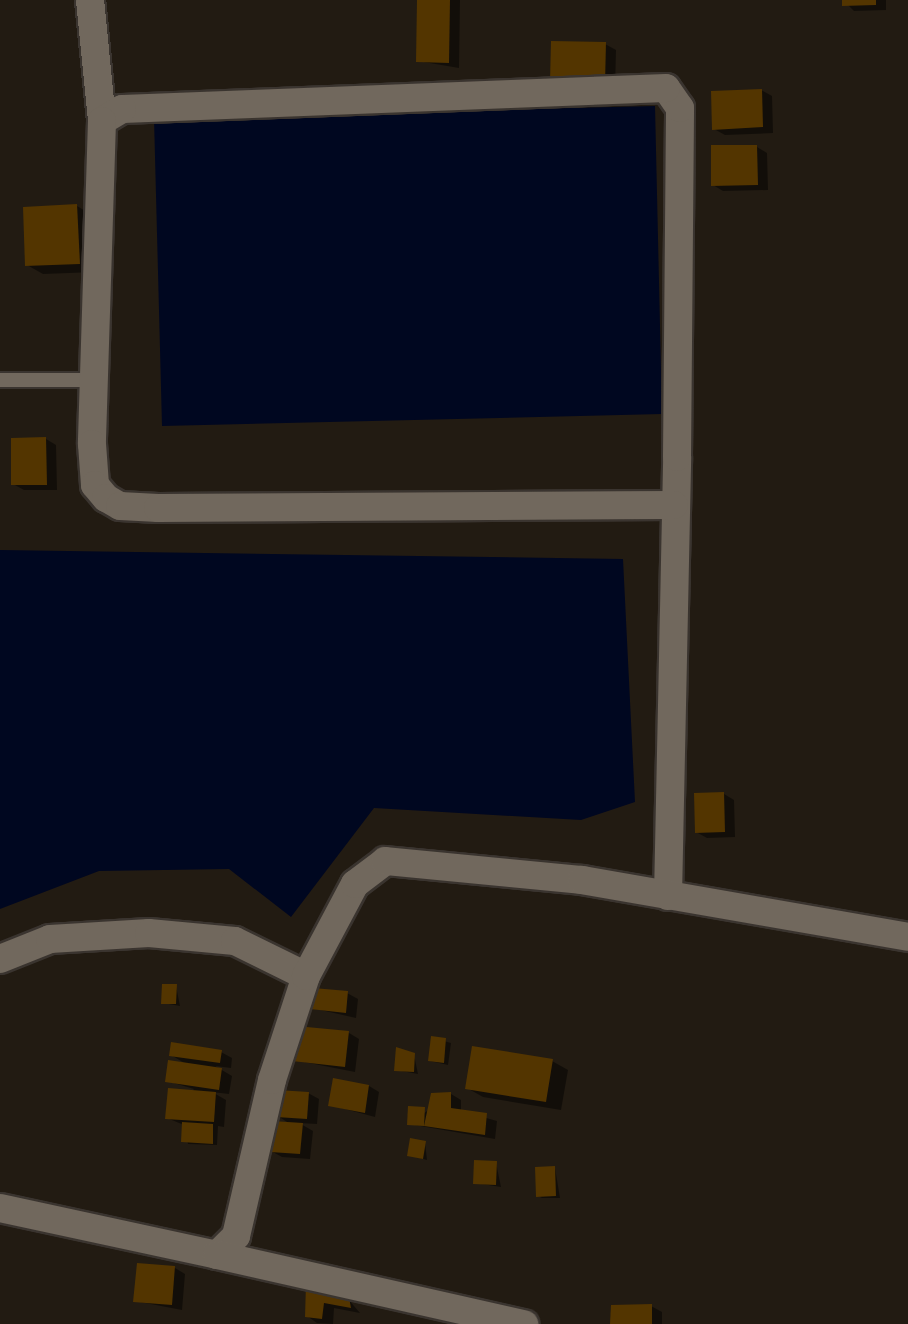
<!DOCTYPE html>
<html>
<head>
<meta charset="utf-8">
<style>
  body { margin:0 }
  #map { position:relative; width:908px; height:1324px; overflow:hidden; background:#221b12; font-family:"Space Grotesk",sans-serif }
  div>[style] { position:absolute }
  .water>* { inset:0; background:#000720 }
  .shadow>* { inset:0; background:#0007 }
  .building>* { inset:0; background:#533500 }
  .roads { filter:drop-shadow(2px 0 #3a342f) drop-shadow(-2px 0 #3a342f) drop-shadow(0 2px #3a342f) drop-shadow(0 -2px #3a342f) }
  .lane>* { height:14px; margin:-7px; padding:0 7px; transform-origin:7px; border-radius:7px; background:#71685d }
  .street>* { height:28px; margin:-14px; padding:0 14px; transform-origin:14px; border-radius:14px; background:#71685d }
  span { translate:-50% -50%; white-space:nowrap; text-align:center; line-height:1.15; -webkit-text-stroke:5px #090704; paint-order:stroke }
</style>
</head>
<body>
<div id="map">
  <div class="water">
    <div style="clip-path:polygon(655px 106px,662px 414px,162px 426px,154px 118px)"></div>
    <div style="clip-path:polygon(0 550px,623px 559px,635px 802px,581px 820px,374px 808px,291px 917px,229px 869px,99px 871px,0 909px)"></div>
  </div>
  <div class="shadow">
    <div style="clip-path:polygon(419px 0,460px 0,459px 68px,418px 61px)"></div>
    <div style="clip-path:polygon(843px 0,886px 0,886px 10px,854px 11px)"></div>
    <div style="clip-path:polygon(605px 44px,616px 50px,615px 89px,562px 87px)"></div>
    <div style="clip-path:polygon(761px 90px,772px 96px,773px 133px,725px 135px,714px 129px)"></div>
    <div style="clip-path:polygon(757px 147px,767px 153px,768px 190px,723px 191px,713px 185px)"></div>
    <div style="clip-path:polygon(77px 206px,92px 215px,95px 272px,43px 274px,27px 265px)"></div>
    <div style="clip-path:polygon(46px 439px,56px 445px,57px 490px,24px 490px,13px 484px)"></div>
    <div style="clip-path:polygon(724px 794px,734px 800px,735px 837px,707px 838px,696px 832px)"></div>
    <div style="clip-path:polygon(176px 986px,180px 1006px,163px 1003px)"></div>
    <div style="clip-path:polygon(347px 993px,358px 999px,356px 1018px,312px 1008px)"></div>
    <div style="clip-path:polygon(349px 1033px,359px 1039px,355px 1072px,294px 1060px)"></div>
    <div style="clip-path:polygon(433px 1038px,451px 1043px,448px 1065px,430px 1061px)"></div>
    <div style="clip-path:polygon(221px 1052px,232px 1058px,231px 1068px,215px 1066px,232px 1076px,229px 1094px,212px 1092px,226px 1100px,224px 1127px,218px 1126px,217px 1145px,188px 1144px,184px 1125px,167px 1118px,194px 1089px,167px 1081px,186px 1064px,171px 1055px)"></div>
    <div style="clip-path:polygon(414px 1055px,418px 1074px,396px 1070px)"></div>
    <div style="clip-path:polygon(552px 1061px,568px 1070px,561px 1110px,483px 1097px,467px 1088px)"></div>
    <div style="clip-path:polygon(369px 1086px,379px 1092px,375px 1117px,330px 1105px)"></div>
    <div style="clip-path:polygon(308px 1093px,319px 1099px,317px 1124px,299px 1123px,313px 1131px,310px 1159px,282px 1157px,271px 1151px,290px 1124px,278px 1116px)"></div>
    <div style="clip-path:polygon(451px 1094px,461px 1100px,461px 1111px,497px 1121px,495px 1139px,409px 1124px)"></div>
    <div style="clip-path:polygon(425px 1142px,427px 1160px,409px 1155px)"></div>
    <div style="clip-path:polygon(496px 1163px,501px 1187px,475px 1183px)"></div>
    <div style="clip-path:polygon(555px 1168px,560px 1198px,542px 1198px,538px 1196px)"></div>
    <div style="clip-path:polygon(175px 1268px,185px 1274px,182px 1310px,135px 1301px)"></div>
    <div style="clip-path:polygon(308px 1285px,348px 1299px,360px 1313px,334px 1308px,333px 1324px,317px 1323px,307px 1316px)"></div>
    <div style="clip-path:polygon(651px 1306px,662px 1312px,662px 1324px,612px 1324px)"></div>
  </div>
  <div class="building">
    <div style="clip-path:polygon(417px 0,450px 0,449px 63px,416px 62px)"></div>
    <div style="clip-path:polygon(842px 0,876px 0,876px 5px,842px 6px)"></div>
    <div style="clip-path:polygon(551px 41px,606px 42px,605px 84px,550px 82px)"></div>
    <div style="clip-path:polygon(762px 89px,763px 127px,712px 130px,711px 91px)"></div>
    <div style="clip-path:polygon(711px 145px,757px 145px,758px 185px,711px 186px)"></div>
    <div style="clip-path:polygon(77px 204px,80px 264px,25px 266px,23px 207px)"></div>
    <div style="clip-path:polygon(46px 437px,47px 485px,11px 485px,11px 438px)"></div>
    <div style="clip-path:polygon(724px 792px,725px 832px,695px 833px,694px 793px)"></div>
    <div style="clip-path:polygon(162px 984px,177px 984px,176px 1004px,161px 1004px)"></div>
    <div style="clip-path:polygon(313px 988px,348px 991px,346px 1013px,310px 1009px)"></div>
    <div style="clip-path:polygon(296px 1026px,349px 1031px,345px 1067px,292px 1061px)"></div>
    <div style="clip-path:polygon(431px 1036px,446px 1038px,444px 1063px,428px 1061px)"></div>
    <div style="clip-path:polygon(171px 1042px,222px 1050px,220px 1063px,169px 1056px)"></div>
    <div style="clip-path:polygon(472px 1046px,553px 1059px,546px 1102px,465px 1089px)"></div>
    <div style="clip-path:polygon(396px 1047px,415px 1053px,414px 1072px,394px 1071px)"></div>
    <div style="clip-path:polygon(168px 1060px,222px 1068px,219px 1090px,165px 1082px)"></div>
    <div style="clip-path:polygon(333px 1078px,369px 1085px,365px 1113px,328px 1106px)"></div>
    <div style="clip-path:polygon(168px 1088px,216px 1092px,214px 1122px,165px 1119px)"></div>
    <div style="clip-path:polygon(277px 1090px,309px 1092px,307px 1119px,276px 1117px)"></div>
    <div style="clip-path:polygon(451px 1092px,451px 1108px,487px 1113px,485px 1135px,424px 1126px,431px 1093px)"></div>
    <div style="clip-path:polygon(408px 1106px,425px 1107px,424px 1126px,407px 1125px)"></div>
    <div style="clip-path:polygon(272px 1121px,303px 1123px,300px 1154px,270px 1152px)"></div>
    <div style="clip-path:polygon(182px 1122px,213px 1124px,213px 1144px,181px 1142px)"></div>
    <div style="clip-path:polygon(410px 1138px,426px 1141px,423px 1159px,407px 1156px)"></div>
    <div style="clip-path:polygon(474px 1160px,497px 1161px,496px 1185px,473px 1184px)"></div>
    <div style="clip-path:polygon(555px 1166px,556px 1196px,536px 1197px,535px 1167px)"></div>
    <div style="clip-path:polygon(137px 1263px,175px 1266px,172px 1305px,133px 1302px)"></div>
    <div style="clip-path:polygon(306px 1283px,349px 1297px,351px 1308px,324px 1303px,322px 1319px,305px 1317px)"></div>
    <div style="clip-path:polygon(652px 1304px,652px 1324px,610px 1324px,611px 1305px)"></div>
  </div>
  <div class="roads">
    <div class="lane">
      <div style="left:0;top:380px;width:97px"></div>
    </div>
    <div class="street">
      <div style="left:90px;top:0;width:122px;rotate:84.3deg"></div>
      <div style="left:668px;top:896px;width:439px;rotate:-88.8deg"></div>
      <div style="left:677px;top:457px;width:349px;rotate:-89.5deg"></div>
      <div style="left:680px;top:108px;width:24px;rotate:-125deg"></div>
      <div style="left:666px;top:88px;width:544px;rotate:177.79deg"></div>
      <div style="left:122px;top:109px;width:23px;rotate:149deg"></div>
      <div style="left:102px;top:121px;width:323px;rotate:91.8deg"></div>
      <div style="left:92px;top:444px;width:41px;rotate:85.8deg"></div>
      <div style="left:95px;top:485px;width:17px;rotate:50deg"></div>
      <div style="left:106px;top:498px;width:16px;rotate:30deg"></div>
      <div style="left:120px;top:506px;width:38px;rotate:3deg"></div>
      <div style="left:158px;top:508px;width:516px;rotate:-0.33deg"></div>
      <div style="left:0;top:959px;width:54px;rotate:-21.8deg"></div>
      <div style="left:50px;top:939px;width:99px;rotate:-3.5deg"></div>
      <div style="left:149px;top:933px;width:86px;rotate:5.3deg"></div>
      <div style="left:235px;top:941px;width:79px;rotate:26.2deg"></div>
      <div style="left:0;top:1208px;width:222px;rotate:12.2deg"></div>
      <div style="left:217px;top:1255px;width:27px;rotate:-45deg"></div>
      <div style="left:236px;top:1236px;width:160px;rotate:-77deg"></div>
      <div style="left:272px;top:1080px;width:109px;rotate:-71.9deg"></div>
      <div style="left:306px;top:976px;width:104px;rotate:-62deg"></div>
      <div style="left:355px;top:884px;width:38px;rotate:-37deg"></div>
      <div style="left:385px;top:861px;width:198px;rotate:5.5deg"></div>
      <div style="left:582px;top:880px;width:331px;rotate:9.9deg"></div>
      <div style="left:217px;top:1255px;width:315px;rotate:12.7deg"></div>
    </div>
  </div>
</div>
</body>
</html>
